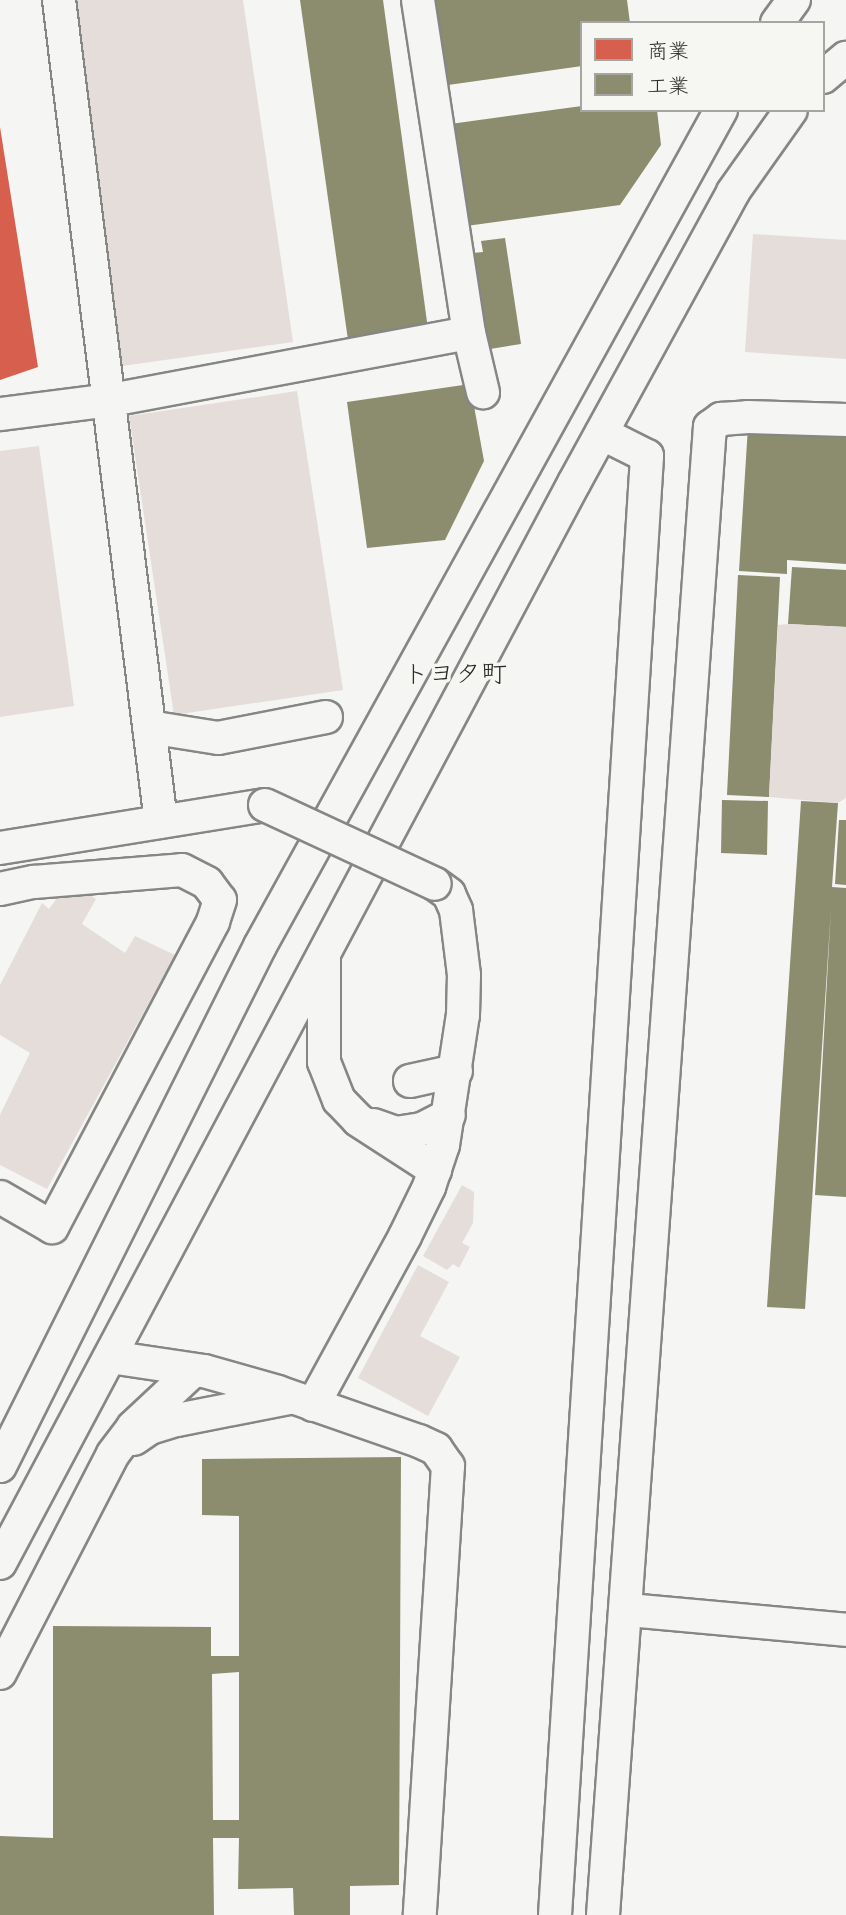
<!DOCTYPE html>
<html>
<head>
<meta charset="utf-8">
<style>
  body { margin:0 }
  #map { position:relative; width:846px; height:1915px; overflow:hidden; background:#f5f5f3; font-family:Mynerve,"Klee One",sans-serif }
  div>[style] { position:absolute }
  .shops>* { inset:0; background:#d6604d }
  .industry>* { inset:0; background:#8c8c6e }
  .building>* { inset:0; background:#e5ddda }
  .roads { filter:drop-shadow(2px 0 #868685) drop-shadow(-2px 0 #868685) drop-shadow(0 2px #868685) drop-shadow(0 -2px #868685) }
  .minor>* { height:32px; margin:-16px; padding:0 16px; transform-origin:16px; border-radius:16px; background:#f5f5f3 }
  .bridges { filter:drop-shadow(2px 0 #868685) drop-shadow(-2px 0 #868685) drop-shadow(0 2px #868685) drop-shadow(0 -2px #868685) }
  .minor-bridge>* { height:32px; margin:-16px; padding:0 16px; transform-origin:16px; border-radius:16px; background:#f5f5f3 }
  span { translate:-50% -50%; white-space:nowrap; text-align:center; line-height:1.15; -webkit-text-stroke:7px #f6f6f2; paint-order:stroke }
  .quarter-label { font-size:26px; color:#2b2b2b }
  .legend { position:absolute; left:580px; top:21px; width:245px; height:91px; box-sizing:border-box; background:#f6f6f2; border:2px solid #a5a5a2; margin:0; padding:9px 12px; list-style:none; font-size:21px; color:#2b2b2b }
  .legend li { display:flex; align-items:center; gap:14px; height:35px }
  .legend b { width:35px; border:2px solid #a5a5a2 }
</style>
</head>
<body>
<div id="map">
  <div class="shops">
    <div style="clip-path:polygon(0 127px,38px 367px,0 380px)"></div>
  </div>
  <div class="industry">
    <div style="clip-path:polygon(300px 0,383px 0,428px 329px,348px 340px)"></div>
    <div style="clip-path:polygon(429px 0,627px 0,630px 23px,582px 23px,582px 66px,441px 86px)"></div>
    <div style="clip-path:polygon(582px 106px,582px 110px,657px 110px,661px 145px,620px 205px,459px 227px,443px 125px)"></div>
    <div style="clip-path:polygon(505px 238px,521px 344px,478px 351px,463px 254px,483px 252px,481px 241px)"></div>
    <div style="clip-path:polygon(470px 384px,484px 461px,445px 540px,367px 548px,347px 402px)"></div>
    <div style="clip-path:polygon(748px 426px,846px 432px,846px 564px,787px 560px,787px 574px,739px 571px)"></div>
    <div style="clip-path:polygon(792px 567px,846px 570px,846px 627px,788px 624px)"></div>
    <div style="clip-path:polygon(738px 575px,780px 577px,769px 797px,727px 795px)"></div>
    <div style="clip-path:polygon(722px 800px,768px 801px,767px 855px,721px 853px)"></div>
    <div style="clip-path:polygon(801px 801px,838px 803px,832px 887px,846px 888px,846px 1197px,815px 1195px,831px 909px,805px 1309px,767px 1307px)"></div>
    <div style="clip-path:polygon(839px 820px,846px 820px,846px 885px,835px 884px)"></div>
    <div style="clip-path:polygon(evenodd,401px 1457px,399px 1885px,350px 1886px,350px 1915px,294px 1915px,293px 1888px,238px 1889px,239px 1838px,213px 1838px,214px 1915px,0 1915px,0 1836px,53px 1838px,53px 1626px,211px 1627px,211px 1656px,239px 1656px,239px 1516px,202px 1515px,202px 1459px,401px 1457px,239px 1672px,239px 1820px,213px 1820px,212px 1674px,239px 1672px)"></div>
  </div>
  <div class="building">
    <div style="clip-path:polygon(69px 0,243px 0,293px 342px,122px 366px)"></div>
    <div style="clip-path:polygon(753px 234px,846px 240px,846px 359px,745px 352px)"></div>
    <div style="clip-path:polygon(297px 391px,343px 690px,174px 715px,129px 416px)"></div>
    <div style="clip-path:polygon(39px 446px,74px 706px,0 717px,0 451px)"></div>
    <div style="clip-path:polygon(788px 624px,846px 627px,846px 798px,838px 803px,769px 797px,778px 625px)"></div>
    <div style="clip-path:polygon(69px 882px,96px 899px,82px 924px,125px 953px,135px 936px,175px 955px,47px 1189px,0 1165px,0 1115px,30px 1053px,0 1035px,0 985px,42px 903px,49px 909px)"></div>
    <div style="clip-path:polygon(462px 1185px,474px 1192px,473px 1223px,462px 1243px,470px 1247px,459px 1268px,453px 1264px,447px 1270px,423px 1256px)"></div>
    <div style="clip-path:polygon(418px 1265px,449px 1282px,420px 1336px,460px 1357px,428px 1416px,358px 1378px)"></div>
  </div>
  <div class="roads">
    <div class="minor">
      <div style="left:59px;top:0;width:828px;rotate:82.93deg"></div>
      <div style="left:418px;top:0;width:337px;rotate:81.3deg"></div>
      <div style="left:469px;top:333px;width:61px;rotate:76.7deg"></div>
      <div style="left:777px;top:23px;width:29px;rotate:-54deg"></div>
      <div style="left:823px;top:77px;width:30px;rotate:-40deg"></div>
      <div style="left:0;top:414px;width:112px;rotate:-7.2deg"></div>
      <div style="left:111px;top:400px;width:364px;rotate:-10.6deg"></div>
      <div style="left:149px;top:727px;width:70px;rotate:9.1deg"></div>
      <div style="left:218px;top:738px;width:110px;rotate:-11deg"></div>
      <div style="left:0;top:848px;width:268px;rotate:-9.2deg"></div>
      <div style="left:0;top:889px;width:35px;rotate:-12deg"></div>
      <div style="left:34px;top:882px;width:148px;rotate:-4.6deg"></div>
      <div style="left:182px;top:870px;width:28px;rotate:27deg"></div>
      <div style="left:207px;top:883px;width:21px;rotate:53deg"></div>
      <div style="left:220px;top:900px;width:23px;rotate:108deg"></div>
      <div style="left:213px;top:922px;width:345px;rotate:117.8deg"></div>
      <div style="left:52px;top:1227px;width:60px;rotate:-150deg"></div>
      <div style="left:324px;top:957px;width:105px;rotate:90deg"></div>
      <div style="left:324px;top:1062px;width:41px;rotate:68.5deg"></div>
      <div style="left:339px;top:1100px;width:28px;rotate:46deg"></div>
      <div style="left:358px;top:1120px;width:92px;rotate:33deg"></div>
      <div style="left:410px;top:1081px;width:47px;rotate:-12.3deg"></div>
      <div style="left:373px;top:1125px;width:24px;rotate:19deg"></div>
      <div style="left:396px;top:1133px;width:26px;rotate:-9deg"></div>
      <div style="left:422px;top:1129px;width:30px;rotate:-27deg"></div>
      <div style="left:110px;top:1357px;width:95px;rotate:8.5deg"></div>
      <div style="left:204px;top:1371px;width:77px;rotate:15.8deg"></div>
      <div style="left:278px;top:1392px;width:149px;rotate:19.2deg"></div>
      <div style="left:419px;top:1441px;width:19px;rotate:25deg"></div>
      <div style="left:436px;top:1449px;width:21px;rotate:55deg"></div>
      <div style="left:448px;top:1466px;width:450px;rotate:93.6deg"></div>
      <div style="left:313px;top:1405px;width:192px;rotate:-61.4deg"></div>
      <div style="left:405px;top:1236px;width:55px;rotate:-63.9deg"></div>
      <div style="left:429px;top:1187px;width:44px;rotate:-71.6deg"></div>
      <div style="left:443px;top:1145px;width:132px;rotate:-81.3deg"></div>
      <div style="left:463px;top:1015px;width:40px;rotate:-88.6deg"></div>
      <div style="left:464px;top:975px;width:65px;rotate:-97deg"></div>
      <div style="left:456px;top:910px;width:17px;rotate:-114deg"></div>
      <div style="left:449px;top:894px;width:17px;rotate:-144deg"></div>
      <div style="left:134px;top:1439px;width:19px;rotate:-35deg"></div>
      <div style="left:150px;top:1428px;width:28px;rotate:-17deg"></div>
      <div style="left:177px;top:1420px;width:114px;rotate:-11.1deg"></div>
      <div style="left:0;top:1466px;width:581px;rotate:-63.43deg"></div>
      <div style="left:260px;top:946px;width:955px;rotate:-61.13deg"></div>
      <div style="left:0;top:1563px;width:1223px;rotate:-62.01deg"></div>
      <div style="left:574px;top:483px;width:332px;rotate:-61.3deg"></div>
      <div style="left:733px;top:192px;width:100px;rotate:-54.7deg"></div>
      <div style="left:628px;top:1610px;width:219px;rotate:5.2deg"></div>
      <div style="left:0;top:1673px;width:246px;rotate:-62.7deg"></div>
      <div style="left:113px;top:1454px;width:34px;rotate:-53deg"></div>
      <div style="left:133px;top:1427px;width:83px;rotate:-43.1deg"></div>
      <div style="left:555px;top:1915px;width:1462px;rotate:-86.39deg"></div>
      <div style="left:647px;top:456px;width:51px;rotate:-153.4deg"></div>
      <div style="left:603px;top:1915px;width:1492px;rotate:-85.89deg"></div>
      <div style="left:710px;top:427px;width:14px;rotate:-36deg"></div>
      <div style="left:721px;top:419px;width:27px;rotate:-4deg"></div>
      <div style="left:748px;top:417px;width:98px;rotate:1.8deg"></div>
    </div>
  </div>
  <div class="bridges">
    <div class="minor-bridge">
      <div style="left:265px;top:805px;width:187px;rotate:24.9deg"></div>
    </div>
  </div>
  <div class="quarter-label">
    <span style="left:455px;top:676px">トヨタ町</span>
  </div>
  <ul class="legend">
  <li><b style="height:19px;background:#d6604d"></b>商業</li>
  <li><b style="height:19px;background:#8c8c6e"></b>工業</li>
  </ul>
</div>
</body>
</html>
